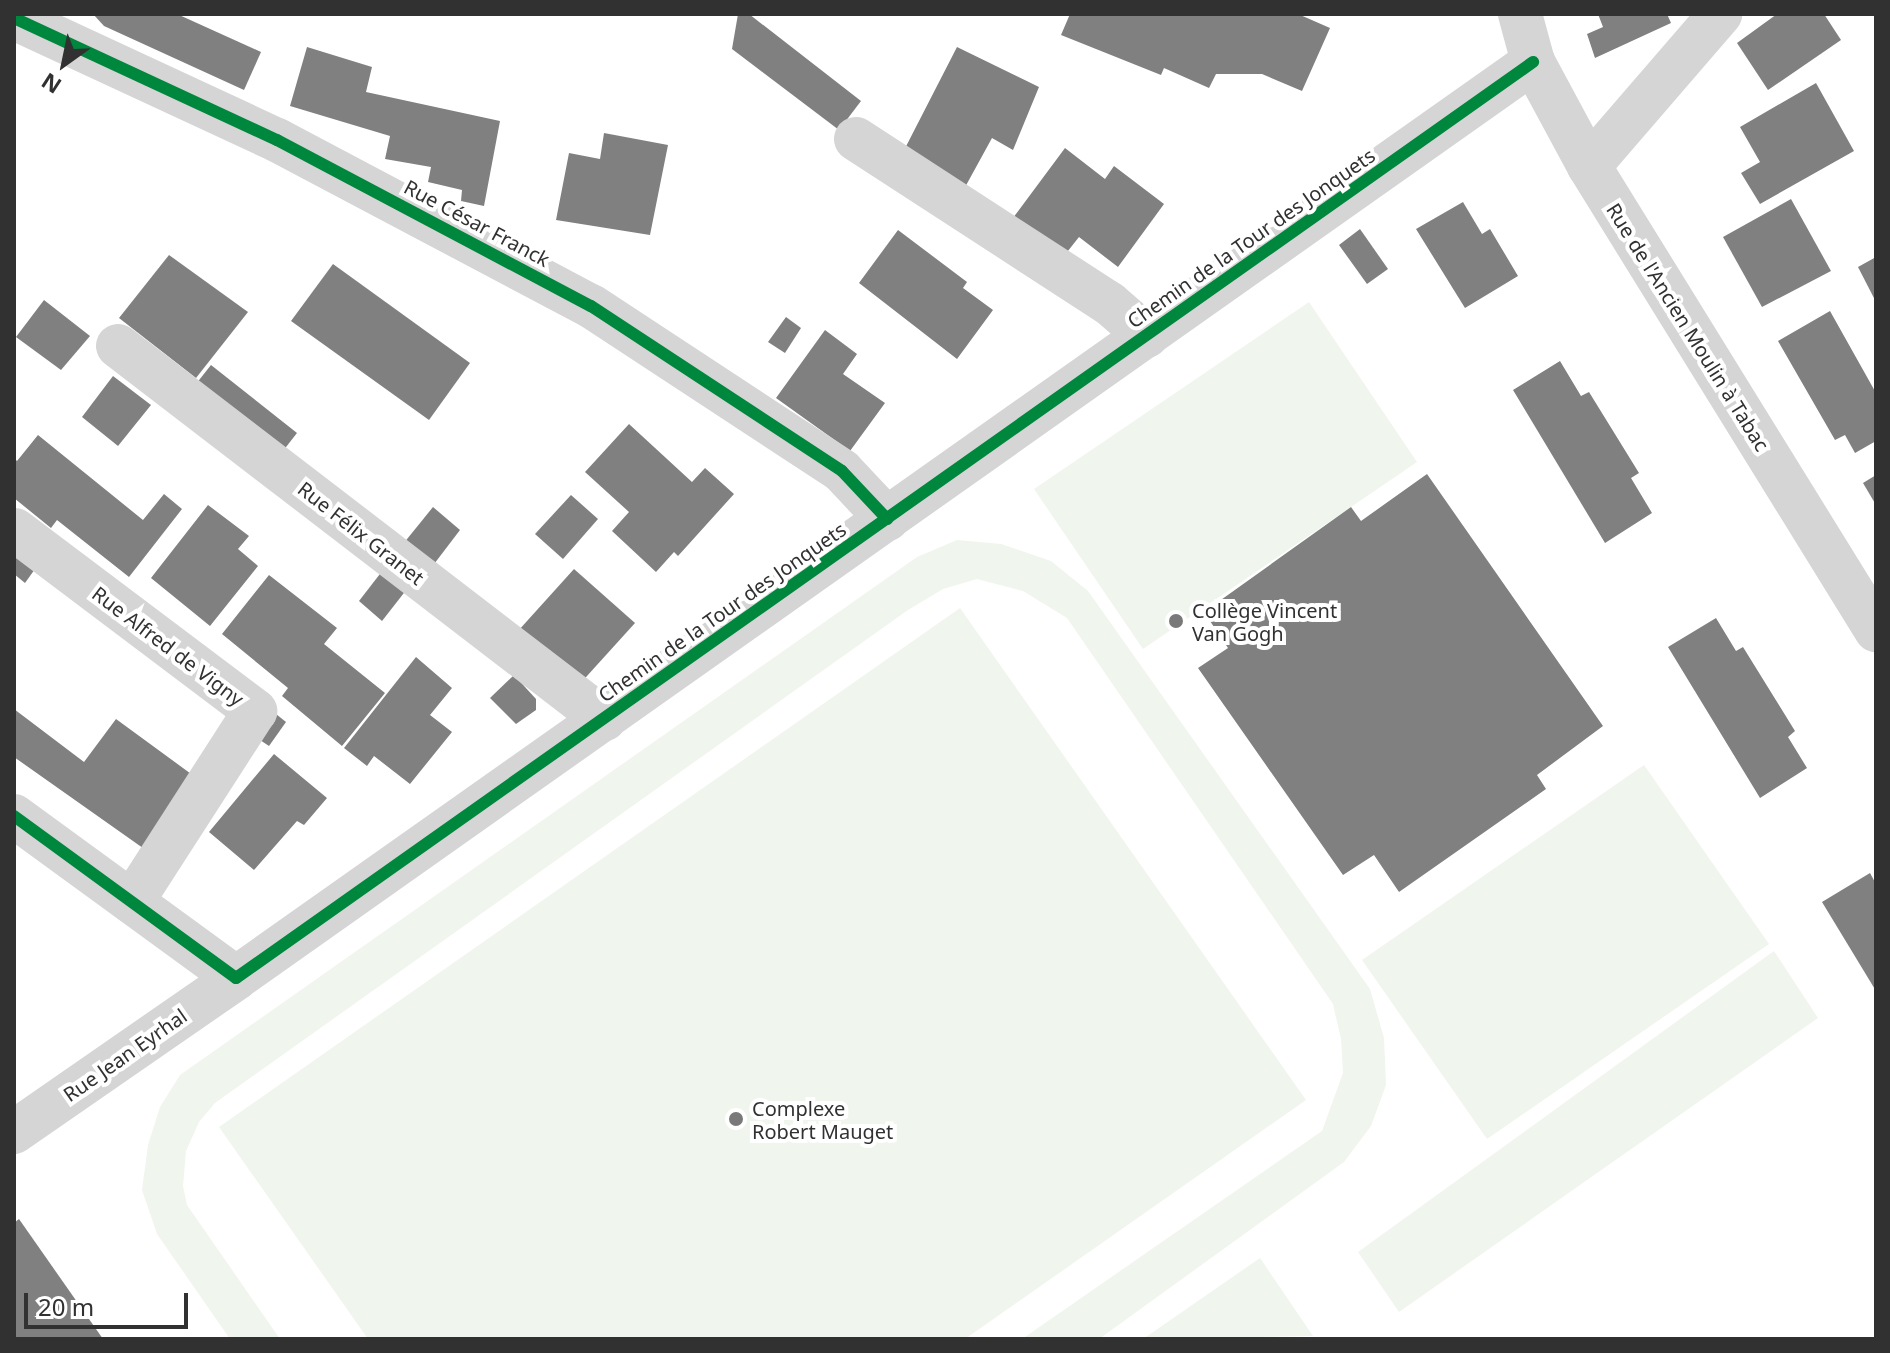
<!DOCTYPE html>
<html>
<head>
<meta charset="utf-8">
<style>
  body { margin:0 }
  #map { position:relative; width:1890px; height:1353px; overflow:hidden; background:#fff; font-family:"Noto Sans",sans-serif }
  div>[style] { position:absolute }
  .green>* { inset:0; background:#f0f5ee }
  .building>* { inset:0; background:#808080 }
  .minor>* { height:44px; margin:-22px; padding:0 22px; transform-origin:22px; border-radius:22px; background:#d5d5d5 }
  .cycleway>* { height:12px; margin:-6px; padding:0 6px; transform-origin:6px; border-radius:6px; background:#00873e }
  .dots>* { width:22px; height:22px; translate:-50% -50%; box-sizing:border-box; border:4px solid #fff; border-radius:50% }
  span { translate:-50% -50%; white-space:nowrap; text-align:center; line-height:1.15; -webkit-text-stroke:8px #fff; paint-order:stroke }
  .street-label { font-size:20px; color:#313131 }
  .poi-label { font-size:20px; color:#313131 }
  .left { translate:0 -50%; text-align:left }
  .frame { position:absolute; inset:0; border:16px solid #313131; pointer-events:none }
  .north { position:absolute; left:24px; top:24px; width:80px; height:80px; -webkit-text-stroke:6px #fff; paint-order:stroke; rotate:213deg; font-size:22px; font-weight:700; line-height:32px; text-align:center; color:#313131 }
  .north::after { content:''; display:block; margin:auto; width:28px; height:36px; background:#313131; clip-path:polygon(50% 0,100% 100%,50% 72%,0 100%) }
  .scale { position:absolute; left:24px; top:1293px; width:164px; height:36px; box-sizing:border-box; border:4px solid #313131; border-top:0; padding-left:10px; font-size:24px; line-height:28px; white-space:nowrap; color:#313131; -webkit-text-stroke:6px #fff; paint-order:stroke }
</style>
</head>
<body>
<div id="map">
  <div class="green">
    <div style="clip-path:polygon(1309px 302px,1417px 462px,1143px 649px,1034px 489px)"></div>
    <div style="clip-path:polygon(957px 540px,1001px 544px,1051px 561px,1088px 591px,1370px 989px,1384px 1038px,1386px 1085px,1371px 1126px,1344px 1162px,1099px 1339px,1022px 1339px,1322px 1131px,1343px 1073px,1341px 1039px,1333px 1004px,1067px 618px,1023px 591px,977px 579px,943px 589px,908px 610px,215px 1103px,199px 1122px,186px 1151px,183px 1186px,187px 1205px,280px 1339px,230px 1339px,157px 1234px,142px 1190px,148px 1145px,160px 1107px,180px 1075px,917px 557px)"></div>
    <div style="clip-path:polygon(960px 608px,1306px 1100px,965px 1339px,368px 1339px,219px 1127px)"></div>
    <div style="clip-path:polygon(1644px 765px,1769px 944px,1487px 1139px,1362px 960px)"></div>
    <div style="clip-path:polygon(1774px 951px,1818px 1018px,1399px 1312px,1358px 1252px)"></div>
    <div style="clip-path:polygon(1260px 1258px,1313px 1336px,1143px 1339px)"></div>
  </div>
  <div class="building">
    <div style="clip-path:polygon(93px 14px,177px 14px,261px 52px,244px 90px,104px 26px)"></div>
    <div style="clip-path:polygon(738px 14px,749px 14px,861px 101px,839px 130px,732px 49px)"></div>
    <div style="clip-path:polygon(1070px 14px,1298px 14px,1330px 28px,1302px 91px,1262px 74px,1216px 74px,1209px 88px,1164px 68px,1161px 75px,1061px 35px)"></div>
    <div style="clip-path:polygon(1598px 14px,1667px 14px,1671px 23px,1595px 58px,1587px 34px,1603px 27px)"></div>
    <div style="clip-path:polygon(1777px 14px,1824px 14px,1841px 40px,1768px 90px,1737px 43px)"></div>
    <div style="clip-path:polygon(307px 47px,372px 67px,366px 92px,500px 121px,484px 206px,461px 201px,462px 190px,428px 182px,431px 167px,385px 159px,390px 136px,290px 106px)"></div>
    <div style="clip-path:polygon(957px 47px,1039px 87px,1013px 150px,992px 138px,958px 200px,899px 160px)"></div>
    <div style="clip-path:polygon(1816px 83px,1854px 151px,1760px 204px,1741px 173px,1760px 162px,1740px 127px)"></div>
    <div style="clip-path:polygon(604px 133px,668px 145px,650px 235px,556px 220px,569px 153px,600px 159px)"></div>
    <div style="clip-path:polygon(1065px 148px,1105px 179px,1114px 166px,1164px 204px,1118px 267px,1079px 237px,1060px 261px,1010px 222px)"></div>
    <div style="clip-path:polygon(1791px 199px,1831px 271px,1762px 307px,1723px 237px)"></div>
    <div style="clip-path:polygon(1463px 202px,1482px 234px,1490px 229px,1518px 276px,1465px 308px,1416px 229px)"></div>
    <div style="clip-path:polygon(1360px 229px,1388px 269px,1367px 284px,1339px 245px)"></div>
    <div style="clip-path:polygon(898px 230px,967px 282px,963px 288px,993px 310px,957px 359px,859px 283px)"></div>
    <div style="clip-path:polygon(169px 255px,248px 312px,196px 378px,119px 318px)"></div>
    <div style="clip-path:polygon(1876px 257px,1876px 302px,1858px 267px)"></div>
    <div style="clip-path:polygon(333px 264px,470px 363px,429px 420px,291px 321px)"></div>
    <div style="clip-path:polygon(44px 300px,90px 336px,61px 370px,16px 337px)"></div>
    <div style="clip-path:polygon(1830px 311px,1876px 393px,1876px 441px,1855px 453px,1845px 435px,1835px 440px,1778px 341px)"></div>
    <div style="clip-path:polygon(786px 317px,801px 328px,785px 353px,768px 342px)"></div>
    <div style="clip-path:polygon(825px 330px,857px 354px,843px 374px,885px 403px,850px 451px,776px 398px)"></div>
    <div style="clip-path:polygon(1560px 361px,1581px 396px,1589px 392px,1639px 473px,1631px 478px,1652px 513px,1605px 543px,1513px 390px)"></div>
    <div style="clip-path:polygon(211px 365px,297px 433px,279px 456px,192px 389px)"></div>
    <div style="clip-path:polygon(113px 376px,151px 405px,118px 446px,82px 417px)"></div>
    <div style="clip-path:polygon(629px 424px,692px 482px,705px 468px,734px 494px,678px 556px,674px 552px,656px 572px,612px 531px,629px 512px,585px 472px)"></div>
    <div style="clip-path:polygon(38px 435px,143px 520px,164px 494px,182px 509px,129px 577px,57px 520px,51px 528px,14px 498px,14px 458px,17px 461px)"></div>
    <div style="clip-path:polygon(1427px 474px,1603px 726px,1537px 775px,1546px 789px,1399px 892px,1374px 855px,1343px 875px,1198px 668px,1228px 648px,1204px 612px,1351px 507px,1361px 521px)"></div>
    <div style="clip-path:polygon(1876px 475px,1876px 505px,1863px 483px)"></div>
    <div style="clip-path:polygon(571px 495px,598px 519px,563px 559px,535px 534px)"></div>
    <div style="clip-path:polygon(208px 505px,249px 536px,238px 549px,258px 566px,210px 626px,151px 578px)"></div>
    <div style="clip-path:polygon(433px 507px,460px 530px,428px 572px,399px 549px)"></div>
    <div style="clip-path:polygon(14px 542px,40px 562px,25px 583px,14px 574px)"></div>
    <div style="clip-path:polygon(574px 569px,635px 623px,577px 687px,518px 631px)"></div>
    <div style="clip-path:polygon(383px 570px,407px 589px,382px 621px,359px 601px)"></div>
    <div style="clip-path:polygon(269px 575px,337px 628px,324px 644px,385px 693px,342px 746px,282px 696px,288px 688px,222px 634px)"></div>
    <div style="clip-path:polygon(1716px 618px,1736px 651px,1743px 647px,1795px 731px,1788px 737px,1807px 768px,1760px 798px,1668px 647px)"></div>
    <div style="clip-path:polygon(416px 657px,452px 688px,430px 715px,452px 732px,410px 784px,374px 756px,367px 766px,344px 748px)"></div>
    <div style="clip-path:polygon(514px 675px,536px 699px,536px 710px,516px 724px,490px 698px)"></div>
    <div style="clip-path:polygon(14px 709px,84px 762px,116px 719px,198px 779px,150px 853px,14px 757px)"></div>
    <div style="clip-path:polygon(271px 710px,286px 722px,269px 746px,254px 736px)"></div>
    <div style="clip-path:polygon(274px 754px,327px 798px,304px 825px,297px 821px,254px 870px,209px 832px)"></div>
    <div style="clip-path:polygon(1870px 873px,1876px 884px,1876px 991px,1822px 902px)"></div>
    <div style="clip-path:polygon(19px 1219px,103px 1339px,14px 1339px,14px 1223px)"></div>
  </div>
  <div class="minor">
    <div style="left:1520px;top:14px;width:50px;rotate:74.8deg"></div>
    <div style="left:1533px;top:62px;width:118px;rotate:61.7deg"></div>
    <div style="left:1589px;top:166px;width:546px;rotate:58.26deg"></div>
    <div style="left:14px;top:18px;width:290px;rotate:24.9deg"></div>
    <div style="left:277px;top:140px;width:355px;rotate:27.9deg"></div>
    <div style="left:591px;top:306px;width:300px;rotate:33.3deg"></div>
    <div style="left:842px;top:471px;width:66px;rotate:46.8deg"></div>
    <div style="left:856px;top:139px;width:302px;rotate:33deg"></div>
    <div style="left:1109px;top:303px;width:50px;rotate:41deg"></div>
    <div style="left:1589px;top:166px;width:201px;rotate:-49.2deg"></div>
    <div style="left:118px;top:346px;width:613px;rotate:37.51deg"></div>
    <div style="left:15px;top:530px;width:301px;rotate:37deg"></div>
    <div style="left:255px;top:711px;width:227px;rotate:122.8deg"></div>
    <div style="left:14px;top:816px;width:275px;rotate:36.1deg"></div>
    <div style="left:236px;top:978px;width:1588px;rotate:-35.23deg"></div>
    <div style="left:14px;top:1132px;width:270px;rotate:-34.7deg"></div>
  </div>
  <div class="cycleway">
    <div style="left:14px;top:18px;width:290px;rotate:24.9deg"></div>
    <div style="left:277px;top:140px;width:355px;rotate:27.9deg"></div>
    <div style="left:591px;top:306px;width:300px;rotate:33.3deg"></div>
    <div style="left:842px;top:471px;width:66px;rotate:46.8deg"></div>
    <div style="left:14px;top:816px;width:275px;rotate:36.1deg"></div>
    <div style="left:236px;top:978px;width:1588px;rotate:-35.23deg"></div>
  </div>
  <div class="dots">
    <div style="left:1176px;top:621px;background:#797979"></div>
    <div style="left:736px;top:1119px;background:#797979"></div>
  </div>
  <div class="street-label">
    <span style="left:477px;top:223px;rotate:28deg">Rue César Franck</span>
    <span style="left:1251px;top:238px;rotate:-35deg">Chemin de la Tour des Jonquets</span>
    <span style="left:1688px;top:327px;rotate:58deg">Rue de l'Ancien Moulin à Tabac</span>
    <span style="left:361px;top:533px;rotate:38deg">Rue Félix Granet</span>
    <span style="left:722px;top:612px;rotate:-35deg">Chemin de la Tour des Jonquets</span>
    <span style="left:168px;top:646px;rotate:37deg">Rue Alfred de Vigny</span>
    <span style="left:125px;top:1055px;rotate:-35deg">Rue Jean Eyrhal</span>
  </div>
  <div class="poi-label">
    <span class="left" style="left:1192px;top:622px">Collège Vincent<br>Van Gogh</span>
    <span class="left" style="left:752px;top:1120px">Complexe<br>Robert Mauget</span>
  </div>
  <div class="frame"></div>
  <div class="north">N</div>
  <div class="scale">20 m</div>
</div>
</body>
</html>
